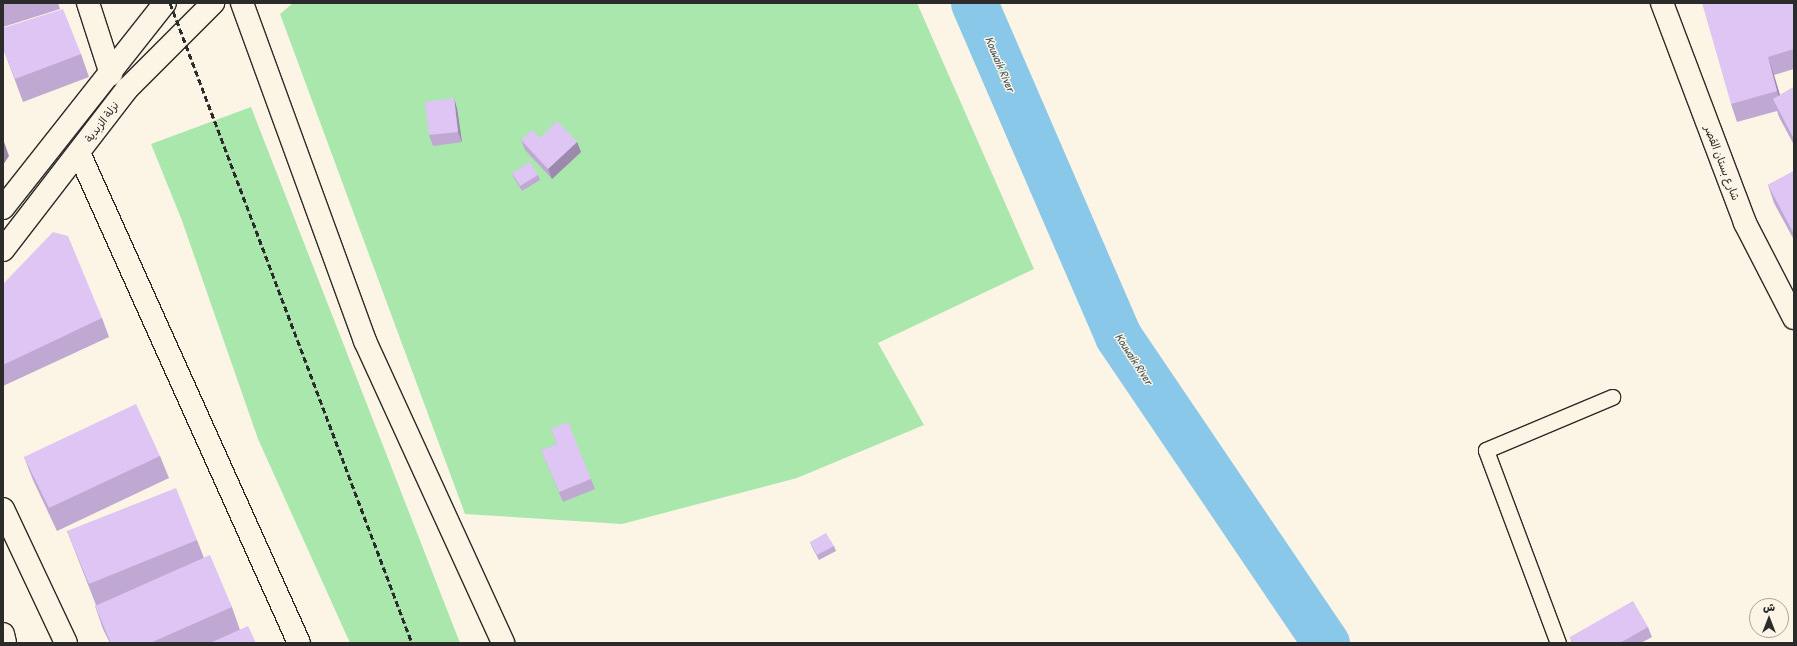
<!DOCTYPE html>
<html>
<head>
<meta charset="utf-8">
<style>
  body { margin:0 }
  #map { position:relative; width:1797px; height:646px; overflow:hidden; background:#fcf5e5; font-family:"Patrick Hand","Playpen Sans Arabic",sans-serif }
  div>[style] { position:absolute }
  .green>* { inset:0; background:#aae7ad }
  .river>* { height:47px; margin:-23.5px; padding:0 23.5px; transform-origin:23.5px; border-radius:23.5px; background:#8ac8ea }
  .roads { filter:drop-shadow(1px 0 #2b2b2b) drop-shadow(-1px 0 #2b2b2b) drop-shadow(0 1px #2b2b2b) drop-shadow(0 -1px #2b2b2b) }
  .service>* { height:15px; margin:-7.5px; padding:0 7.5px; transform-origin:7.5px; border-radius:7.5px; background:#fcf5e5 }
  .minor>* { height:22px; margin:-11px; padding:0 11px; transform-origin:11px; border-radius:11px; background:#fcf5e5 }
  .secondary>* { height:22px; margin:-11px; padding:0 11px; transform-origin:11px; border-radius:11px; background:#fcf5e5 }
  .rail>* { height:3px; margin-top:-1.5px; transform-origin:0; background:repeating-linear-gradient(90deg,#2b2b2b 0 6px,transparent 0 9px) }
  .wall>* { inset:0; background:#bfa9d2 }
  .shaded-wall>* { inset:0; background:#9b8aab }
  .building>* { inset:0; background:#dec5f4 }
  span { translate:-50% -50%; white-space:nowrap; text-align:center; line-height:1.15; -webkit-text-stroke:3px #fcf5e5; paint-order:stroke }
  .street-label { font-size:11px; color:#2b2b2b }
  .water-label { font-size:12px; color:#485a64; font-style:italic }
  .frame { position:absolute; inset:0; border:4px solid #2b2b2b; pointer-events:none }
  .north { position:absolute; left:1749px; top:598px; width:40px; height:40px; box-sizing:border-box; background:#fcf5e5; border:1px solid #a8a49b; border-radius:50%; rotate:0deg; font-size:11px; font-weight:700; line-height:16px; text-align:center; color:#2b2b2b }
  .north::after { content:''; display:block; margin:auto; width:14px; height:18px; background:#2b2b2b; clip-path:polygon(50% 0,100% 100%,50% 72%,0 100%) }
</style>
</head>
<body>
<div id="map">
  <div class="green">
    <div style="clip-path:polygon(293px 3px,917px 3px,1034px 269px,878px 343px,924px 425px,797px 478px,622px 524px,465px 514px,280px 14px)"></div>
    <div style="clip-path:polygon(251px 107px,460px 643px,350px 643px,258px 439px,181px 218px,151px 144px)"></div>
  </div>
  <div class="river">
    <div style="left:974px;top:3px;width:363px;rotate:66.6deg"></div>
    <div style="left:1118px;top:336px;width:371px;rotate:55.9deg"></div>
  </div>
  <div class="roads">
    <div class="service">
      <div style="left:1558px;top:643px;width:206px;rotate:-110.5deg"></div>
      <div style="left:1486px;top:450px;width:137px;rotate:-22.8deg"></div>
    </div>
    <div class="minor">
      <div style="left:88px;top:3px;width:75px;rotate:72.1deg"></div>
      <div style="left:242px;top:3px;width:360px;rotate:70deg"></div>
      <div style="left:365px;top:341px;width:332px;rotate:65.4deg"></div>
      <div style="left:79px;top:153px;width:537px;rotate:65.82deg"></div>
      <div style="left:3px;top:509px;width:148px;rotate:64.8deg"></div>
      <div style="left:3px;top:634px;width:9px;rotate:77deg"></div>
    </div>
    <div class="secondary">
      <div style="left:1662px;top:3px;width:235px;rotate:69.3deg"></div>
      <div style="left:1745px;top:223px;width:107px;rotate:62.7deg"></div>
      <div style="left:3px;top:208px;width:261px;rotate:-51.7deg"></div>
      <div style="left:3px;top:250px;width:203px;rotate:-52.4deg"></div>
      <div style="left:127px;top:89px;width:122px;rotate:-45deg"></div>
    </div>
  </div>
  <div class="rail">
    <div style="left:170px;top:3px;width:684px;rotate:69.29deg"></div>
  </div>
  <div class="wall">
    <div style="clip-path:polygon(3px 3px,58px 3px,60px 9px,3px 27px)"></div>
    <div style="clip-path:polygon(1794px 3px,1794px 69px,1774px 75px,1780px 95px,1794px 87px,1794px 145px,1779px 117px,1777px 111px,1737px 122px,1731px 104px)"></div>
    <div style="clip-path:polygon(3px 48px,81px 54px,89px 77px,23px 102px)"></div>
    <div style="clip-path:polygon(457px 108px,462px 142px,433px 146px,429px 135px)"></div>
    <div style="clip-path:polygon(540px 138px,577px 142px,581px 152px,552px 179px,525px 150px,521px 140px)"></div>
    <div style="clip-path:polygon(1794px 171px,1794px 240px,1774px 203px,1768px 185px)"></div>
    <div style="clip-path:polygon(512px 173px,538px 175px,540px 180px,522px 191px,514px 178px)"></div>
    <div style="clip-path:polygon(3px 284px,102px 318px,109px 337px,3px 386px)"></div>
    <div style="clip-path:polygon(551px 429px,591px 479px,595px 489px,563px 502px,541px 450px,557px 444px)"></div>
    <div style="clip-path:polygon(160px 456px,169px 478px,57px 531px,33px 480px,24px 457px)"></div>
    <div style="clip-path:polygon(67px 531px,197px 540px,204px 558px,232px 607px,240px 630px,256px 643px,110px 643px,103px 629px,95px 606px,96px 605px,76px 554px)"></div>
    <div style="clip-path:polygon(810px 542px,834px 546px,836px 551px,819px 560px,812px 547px)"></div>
    <div style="clip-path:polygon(1648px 627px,1652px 637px,1641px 643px,1572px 643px,1570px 637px)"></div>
  </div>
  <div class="shaded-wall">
    <div style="clip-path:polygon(1768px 57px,1774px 75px,1784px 109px,1777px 91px)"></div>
    <div style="clip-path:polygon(454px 98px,457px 108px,462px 142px,458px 132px)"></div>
    <div style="clip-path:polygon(3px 139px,9px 156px,3px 165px)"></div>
    <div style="clip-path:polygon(577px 142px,581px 152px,552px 179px,548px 169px)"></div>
  </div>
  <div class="building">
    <div style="clip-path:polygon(1702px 3px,1794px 3px,1794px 49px,1768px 57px,1777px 91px,1731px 104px)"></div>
    <div style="clip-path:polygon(63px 9px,81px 54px,15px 79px,3px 48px,3px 28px)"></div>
    <div style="clip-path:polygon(1794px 87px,1794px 139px,1773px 99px)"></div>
    <div style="clip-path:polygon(454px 98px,458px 132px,429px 135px,425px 102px)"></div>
    <div style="clip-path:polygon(557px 121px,577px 142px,548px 169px,521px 140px,532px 130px,540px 138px)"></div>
    <div style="clip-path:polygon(530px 162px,538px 175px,520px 186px,512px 173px)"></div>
    <div style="clip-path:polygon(1794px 171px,1794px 234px,1768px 185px)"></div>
    <div style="clip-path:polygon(53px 232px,68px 236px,102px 318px,3px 365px,3px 284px)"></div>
    <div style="clip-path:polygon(136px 404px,160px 456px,49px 508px,24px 457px)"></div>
    <div style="clip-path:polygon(568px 422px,591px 479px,559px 492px,541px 450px,557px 444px,551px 429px)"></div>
    <div style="clip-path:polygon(176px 488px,197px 540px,89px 584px,67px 531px)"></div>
    <div style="clip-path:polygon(826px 533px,834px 546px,817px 555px,810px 542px)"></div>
    <div style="clip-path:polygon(210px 555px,232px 607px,150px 643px,111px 643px,95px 606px)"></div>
    <div style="clip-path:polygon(1633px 601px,1648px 627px,1620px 643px,1573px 643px,1570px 637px)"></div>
    <div style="clip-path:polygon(248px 626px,256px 643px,210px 643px)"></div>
  </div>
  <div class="street-label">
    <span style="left:102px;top:122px;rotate:-53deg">نزلة الزبدية</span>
    <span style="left:1722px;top:163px;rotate:69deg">شارع بستان القصر</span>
  </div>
  <div class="water-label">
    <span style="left:1000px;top:64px;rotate:67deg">Kouwaik River</span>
    <span style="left:1134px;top:359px;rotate:57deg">Kouwaik River</span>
  </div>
  <div class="frame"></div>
  <div class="north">ش</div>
</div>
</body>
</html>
